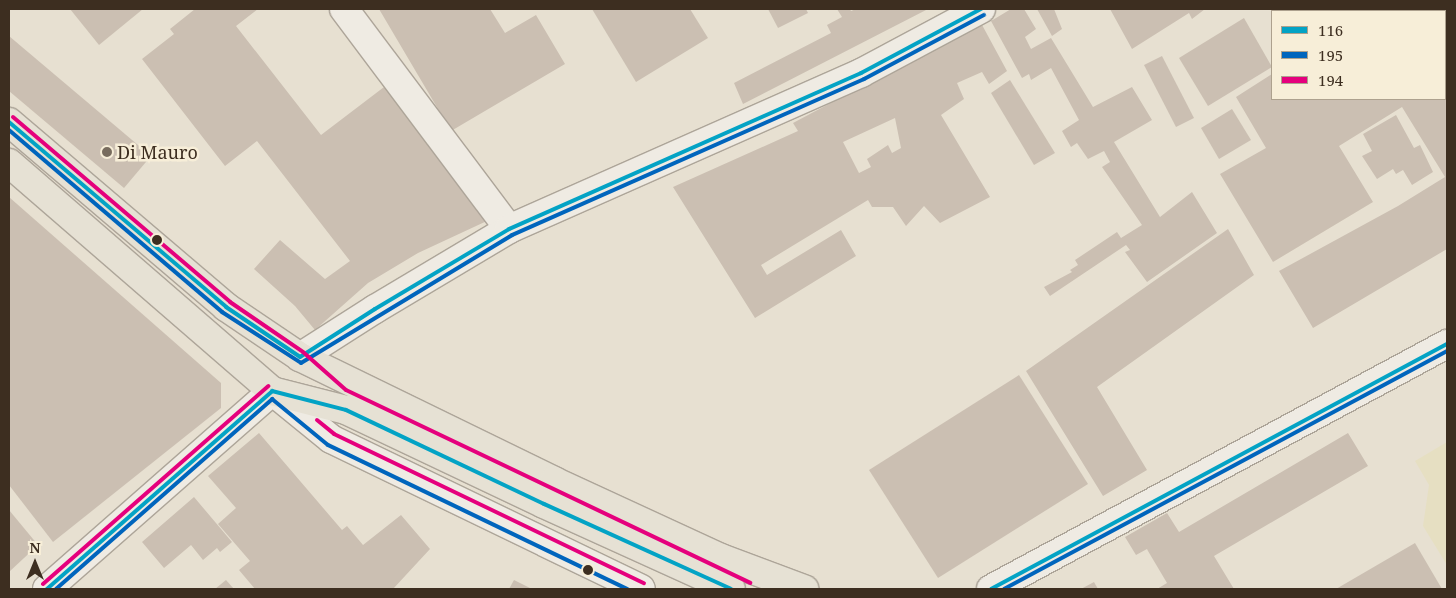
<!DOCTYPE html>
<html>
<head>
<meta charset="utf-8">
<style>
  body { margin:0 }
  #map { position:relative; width:1456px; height:598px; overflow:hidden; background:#e7e0d1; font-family:"Noto Serif",serif }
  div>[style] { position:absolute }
  .farmland>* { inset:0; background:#e6dfc2 }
  .building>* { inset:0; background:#cbbfb2 }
  .roads { filter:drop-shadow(1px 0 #ada599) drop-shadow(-1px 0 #ada599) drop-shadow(0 1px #ada599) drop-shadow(0 -1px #ada599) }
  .minor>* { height:28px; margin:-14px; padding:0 14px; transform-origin:14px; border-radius:14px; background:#efebe3 }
  .major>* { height:28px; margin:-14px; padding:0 14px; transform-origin:14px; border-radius:14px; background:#e6e1d4 }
  .bus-1>* { height:4px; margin:-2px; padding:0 2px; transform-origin:2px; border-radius:2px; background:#03a3c5 }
  .bus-2>* { height:4px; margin:-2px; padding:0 2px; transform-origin:2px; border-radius:2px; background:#0065bd }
  .bus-3>* { height:4px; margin:-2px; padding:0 2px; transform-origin:2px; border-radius:2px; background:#e5007d }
  .dots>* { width:14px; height:14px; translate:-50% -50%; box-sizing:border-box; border:2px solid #f7eed8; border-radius:50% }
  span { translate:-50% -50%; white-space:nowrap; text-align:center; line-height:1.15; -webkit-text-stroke:5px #f7eed8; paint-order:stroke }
  .poi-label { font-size:18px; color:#3d2e20 }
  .left { translate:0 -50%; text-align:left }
  .frame { position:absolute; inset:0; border:10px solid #3d2e20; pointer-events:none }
  .legend { position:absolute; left:1271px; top:10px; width:175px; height:90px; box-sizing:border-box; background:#f7eed8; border:1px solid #ada18e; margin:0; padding:6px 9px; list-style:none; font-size:15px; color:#3d2e20 }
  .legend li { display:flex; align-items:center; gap:10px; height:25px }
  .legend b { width:25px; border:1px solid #ada18e }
  .north { position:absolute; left:10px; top:538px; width:50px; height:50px; -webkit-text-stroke:4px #f7eed8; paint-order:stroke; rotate:0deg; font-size:14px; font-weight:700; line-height:20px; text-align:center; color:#3d2e20 }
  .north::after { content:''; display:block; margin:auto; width:18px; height:22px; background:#3d2e20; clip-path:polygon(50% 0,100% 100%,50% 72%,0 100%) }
</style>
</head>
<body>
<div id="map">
  <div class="farmland">
    <div style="clip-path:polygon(1447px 442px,1447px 565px,1423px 526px,1429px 485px,1415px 461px)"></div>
  </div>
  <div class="building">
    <div style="clip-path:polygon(70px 9px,143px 9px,99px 45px)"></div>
    <div style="clip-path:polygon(195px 9px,258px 9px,236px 26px,321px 135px,388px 84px,489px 220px,418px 253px,368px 283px,315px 330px,295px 306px,254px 269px,280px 240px,325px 279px,350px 261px,257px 141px,225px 166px,142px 59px,174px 34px,170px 29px)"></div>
    <div style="clip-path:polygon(379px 9px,490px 9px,505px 33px,536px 15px,565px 64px,451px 131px)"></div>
    <div style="clip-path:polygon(592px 9px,690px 9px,708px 38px,636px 82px)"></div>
    <div style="clip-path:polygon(768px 9px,806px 9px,808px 13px,778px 28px)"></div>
    <div style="clip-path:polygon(837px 9px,850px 9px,851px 11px,856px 9px,928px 9px,743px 104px,734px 83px,831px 33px,827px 25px,842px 17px)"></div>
    <div style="clip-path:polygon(1011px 9px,1024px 9px,1036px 29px,1025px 37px,1031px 49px,1051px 38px,1093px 107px,1132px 87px,1152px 120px,1114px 142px,1160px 217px,1192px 192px,1217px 233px,1147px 282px,1125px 252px,1130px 250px,1126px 245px,1050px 296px,1044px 287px,1072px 272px,1070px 270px,1078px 265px,1075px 260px,1117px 232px,1121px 238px,1142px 225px,1102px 167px,1110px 162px,1104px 151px,1088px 159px,1077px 143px,1071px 147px,1062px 131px,1079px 120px,1051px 68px,1031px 80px,1029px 74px,1022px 78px,991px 21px)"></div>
    <div style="clip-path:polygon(1037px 9px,1054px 9px,1062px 29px,1052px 36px)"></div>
    <div style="clip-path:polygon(1110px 9px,1205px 9px,1192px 19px,1189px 13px,1132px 49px)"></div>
    <div style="clip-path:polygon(1375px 9px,1447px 9px,1447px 249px,1313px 328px,1279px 271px,1398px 206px,1445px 177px,1402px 107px,1339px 146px,1373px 202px,1273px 262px,1220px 174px,1266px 148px,1236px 97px,1272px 74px,1272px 99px,1445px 99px,1445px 11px,1371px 11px)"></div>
    <div style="clip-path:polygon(1244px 18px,1272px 67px,1208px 106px,1179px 58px)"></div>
    <div style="clip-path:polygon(evenodd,981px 23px,1007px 71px,989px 84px,982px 72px,957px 83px,964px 99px,941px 115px,990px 197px,940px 223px,924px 206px,906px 226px,893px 207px,872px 207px,868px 200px,761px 265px,767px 275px,841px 230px,856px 256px,755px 318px,673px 187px,798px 131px,793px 123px,981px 23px,895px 118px,901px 148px,892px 153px,888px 145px,867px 159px,871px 167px,859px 173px,843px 142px,895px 118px)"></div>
    <div style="clip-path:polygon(9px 36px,151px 156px,124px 188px,9px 91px)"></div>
    <div style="clip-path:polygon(1162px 56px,1194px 118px,1176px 127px,1144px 65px)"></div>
    <div style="clip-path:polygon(1010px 80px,1055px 153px,1034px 165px,991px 93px)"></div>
    <div style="clip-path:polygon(1232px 109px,1251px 140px,1219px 159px,1201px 128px)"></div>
    <div style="clip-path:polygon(1396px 115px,1414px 148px,1420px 145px,1433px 172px,1412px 185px,1403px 170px,1396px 174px,1393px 169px,1377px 179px,1362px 156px,1372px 151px,1363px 134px)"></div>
    <div style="clip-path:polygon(9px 197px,221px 383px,221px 408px,53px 542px,9px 485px)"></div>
    <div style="clip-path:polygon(1228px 229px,1254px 275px,1097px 387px,1147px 470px,1103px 496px,1026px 371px)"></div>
    <div style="clip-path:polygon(1019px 375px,1088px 484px,938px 578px,869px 470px)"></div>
    <div style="clip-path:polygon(259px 433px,342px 530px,347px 526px,363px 545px,401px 515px,430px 549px,393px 589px,255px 589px,239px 570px,250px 561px,218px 524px,236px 508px,208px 476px)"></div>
    <div style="clip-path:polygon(1348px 433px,1368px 466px,1214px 556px,1234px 589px,1157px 589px,1167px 583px,1148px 551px,1147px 549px,1136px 555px,1125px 537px,1167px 513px,1179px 532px)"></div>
    <div style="clip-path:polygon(194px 497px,232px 542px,220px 552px,217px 548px,203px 560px,191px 545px,164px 568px,142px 542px)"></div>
    <div style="clip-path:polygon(9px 510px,38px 545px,9px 572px)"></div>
    <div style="clip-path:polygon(1415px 543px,1442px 589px,1336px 589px)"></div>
    <div style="clip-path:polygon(226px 580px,234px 589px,215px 589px)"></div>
    <div style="clip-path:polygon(514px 580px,532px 589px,509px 589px)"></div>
    <div style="clip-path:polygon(1094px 582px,1098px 589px,1081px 589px)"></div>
  </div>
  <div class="roads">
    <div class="minor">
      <div style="left:344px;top:9px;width:275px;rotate:53.1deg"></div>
      <div style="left:300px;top:357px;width:89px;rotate:-32.6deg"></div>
      <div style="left:375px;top:309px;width:156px;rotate:-30.8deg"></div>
      <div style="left:509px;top:229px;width:385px;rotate:-23.9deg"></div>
      <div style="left:861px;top:73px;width:136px;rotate:-28.1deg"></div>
      <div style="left:47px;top:589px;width:300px;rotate:-41.3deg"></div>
      <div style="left:272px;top:391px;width:76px;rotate:39.1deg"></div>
      <div style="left:331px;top:439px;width:344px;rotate:25.8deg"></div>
      <div style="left:991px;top:589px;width:518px;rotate:-28.25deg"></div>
    </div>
    <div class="major">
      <div style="left:9px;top:122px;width:285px;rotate:40.4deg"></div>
      <div style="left:226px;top:307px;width:89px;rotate:34deg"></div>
      <div style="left:300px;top:357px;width:283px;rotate:26deg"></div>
      <div style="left:554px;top:481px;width:184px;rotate:24.8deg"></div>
      <div style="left:721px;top:558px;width:89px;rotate:20.5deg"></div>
      <div style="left:9px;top:163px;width:348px;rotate:40.9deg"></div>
      <div style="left:272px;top:391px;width:76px;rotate:14.4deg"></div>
      <div style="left:346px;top:410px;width:219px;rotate:25.4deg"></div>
      <div style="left:544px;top:504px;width:205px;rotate:24.4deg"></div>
    </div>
  </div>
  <div class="bus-1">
    <div style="left:9px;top:122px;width:285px;rotate:40.4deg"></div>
    <div style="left:226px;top:307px;width:89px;rotate:34deg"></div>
    <div style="left:300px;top:357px;width:89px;rotate:-32.6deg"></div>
    <div style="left:375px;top:309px;width:156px;rotate:-30.8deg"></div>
    <div style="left:509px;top:229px;width:385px;rotate:-23.9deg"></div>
    <div style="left:861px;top:73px;width:136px;rotate:-28.1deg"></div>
    <div style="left:47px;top:589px;width:300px;rotate:-41.3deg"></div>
    <div style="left:272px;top:391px;width:76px;rotate:14.4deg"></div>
    <div style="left:346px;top:410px;width:219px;rotate:25.4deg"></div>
    <div style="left:544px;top:504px;width:205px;rotate:24.4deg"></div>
    <div style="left:991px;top:589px;width:518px;rotate:-28.25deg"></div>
  </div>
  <div class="bus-2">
    <div style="left:9px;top:130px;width:280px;rotate:40.5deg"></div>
    <div style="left:222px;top:312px;width:94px;rotate:32.8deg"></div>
    <div style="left:301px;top:363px;width:247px;rotate:-31.2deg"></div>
    <div style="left:512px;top:235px;width:385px;rotate:-23.9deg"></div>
    <div style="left:864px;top:79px;width:136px;rotate:-28.1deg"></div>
    <div style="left:56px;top:589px;width:288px;rotate:-41.3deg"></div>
    <div style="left:272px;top:399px;width:72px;rotate:39.4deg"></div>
    <div style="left:328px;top:445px;width:332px;rotate:25.7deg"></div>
    <div style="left:1004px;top:589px;width:503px;rotate:-28.25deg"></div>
  </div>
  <div class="bus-3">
    <div style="left:13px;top:117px;width:285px;rotate:40.4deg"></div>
    <div style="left:230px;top:302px;width:88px;rotate:34.4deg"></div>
    <div style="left:303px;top:352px;width:57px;rotate:41.5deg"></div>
    <div style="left:346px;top:390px;width:448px;rotate:25.5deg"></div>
    <div style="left:317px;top:420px;width:22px;rotate:39deg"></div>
    <div style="left:334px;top:434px;width:344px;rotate:25.7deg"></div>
    <div style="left:43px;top:584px;width:300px;rotate:-41.3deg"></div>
  </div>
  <div class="dots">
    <div style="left:107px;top:152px;background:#786c5e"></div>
    <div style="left:157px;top:240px;background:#3d2e20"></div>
    <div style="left:588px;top:570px;background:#3d2e20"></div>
  </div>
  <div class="poi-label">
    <span class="left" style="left:117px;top:152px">Di Mauro</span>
  </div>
  <div class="frame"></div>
  <ul class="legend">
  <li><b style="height:6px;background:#03a3c5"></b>116</li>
  <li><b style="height:6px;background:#0065bd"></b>195</li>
  <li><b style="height:6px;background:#e5007d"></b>194</li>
  </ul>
  <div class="north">N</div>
</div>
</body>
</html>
